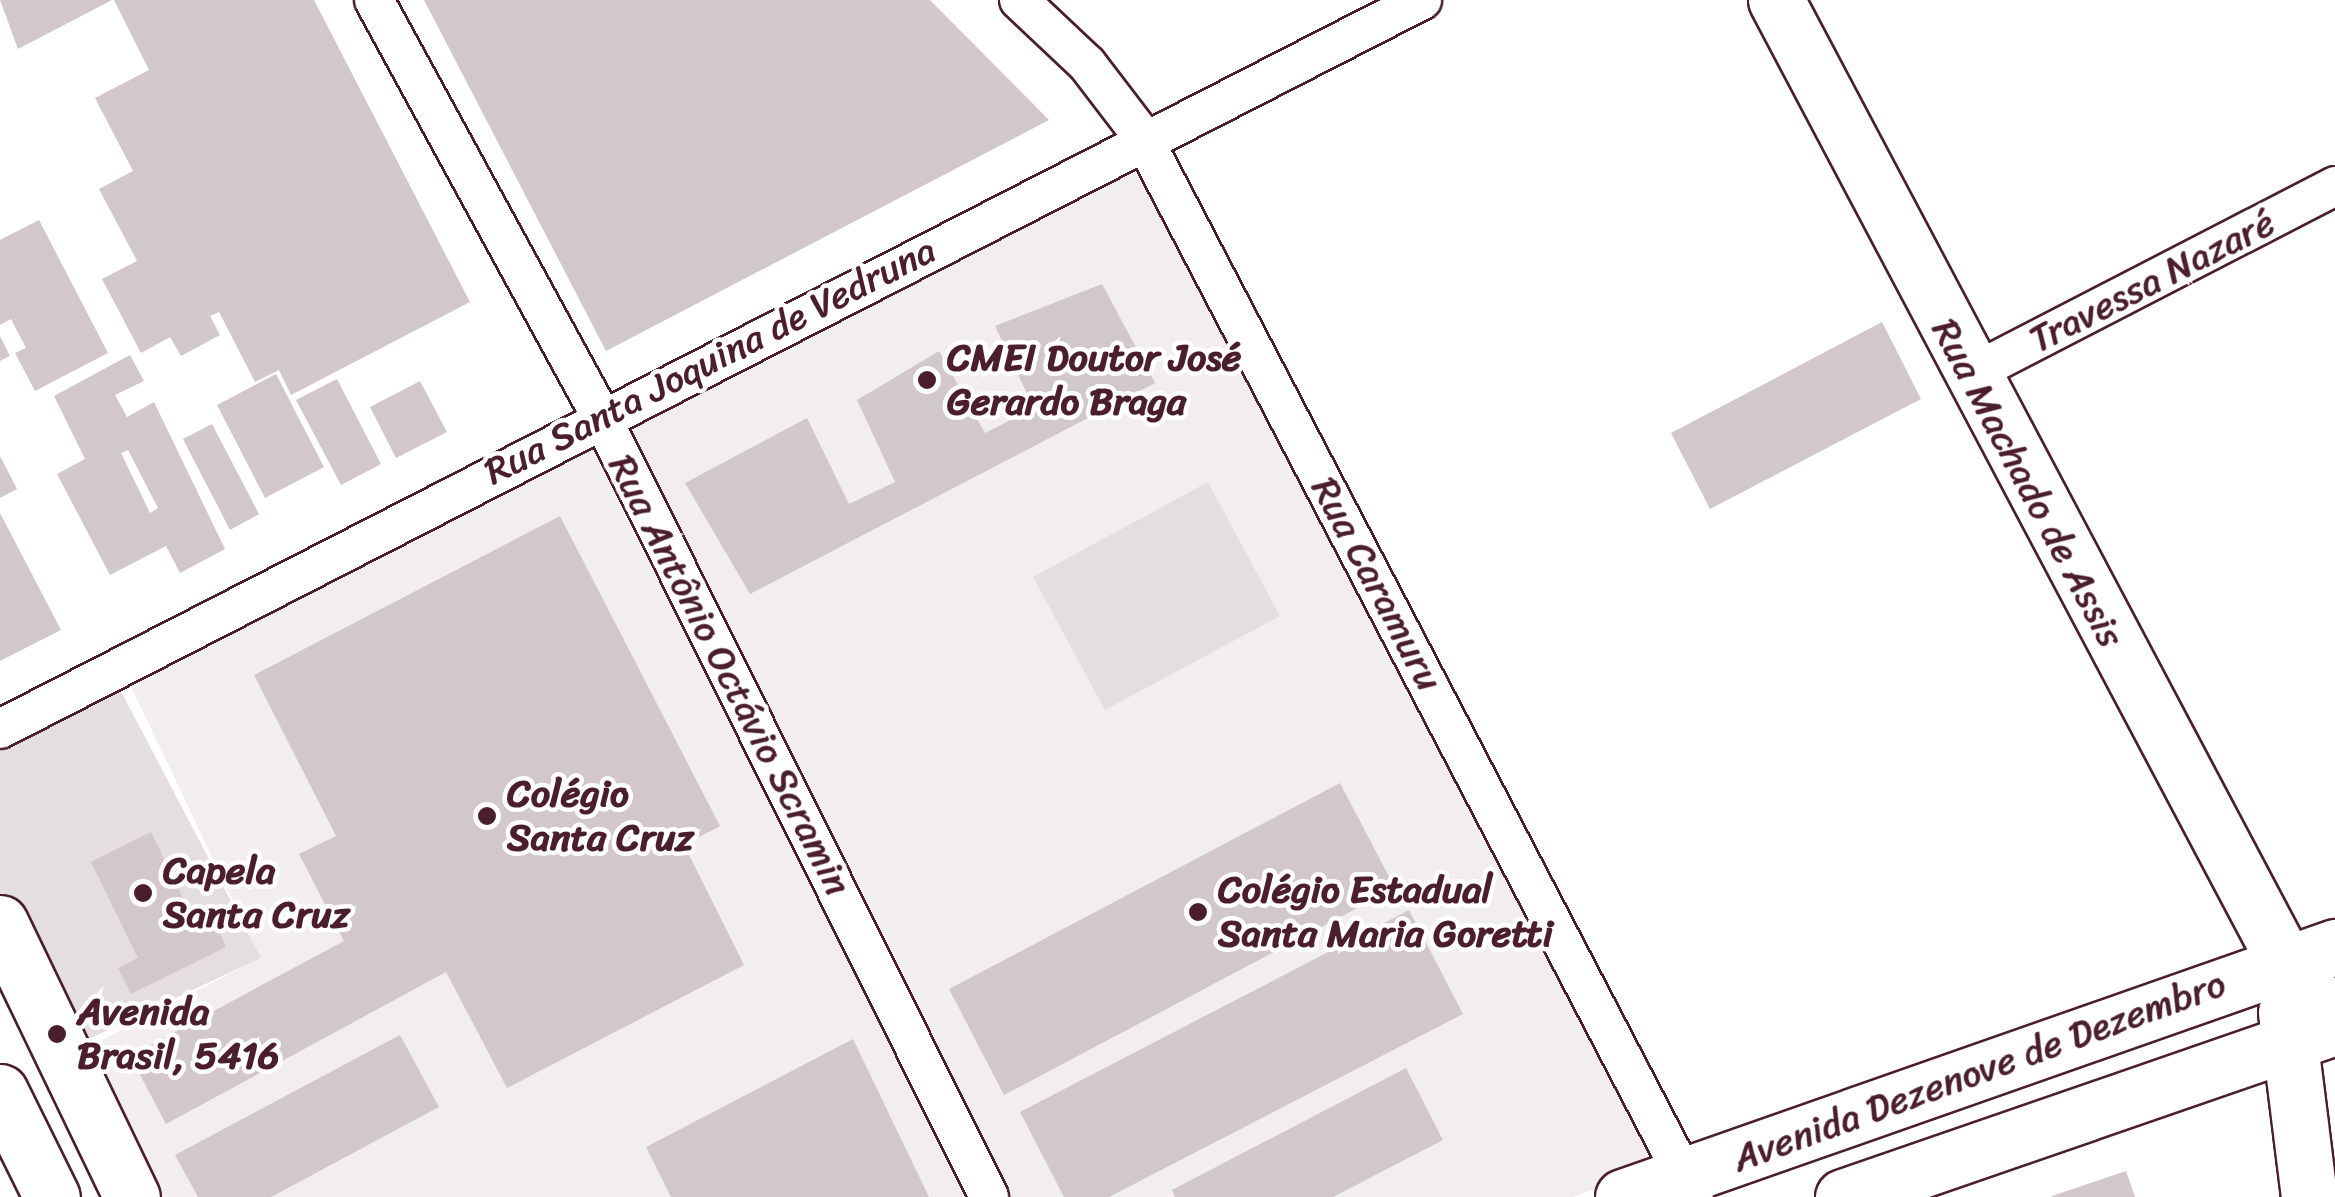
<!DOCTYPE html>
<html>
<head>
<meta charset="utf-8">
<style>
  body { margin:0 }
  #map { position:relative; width:2335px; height:1197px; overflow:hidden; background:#fff; font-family:Sriracha,sans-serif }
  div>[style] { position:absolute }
  .built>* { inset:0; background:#f2eeef }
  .green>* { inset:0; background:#e5dee0 }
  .building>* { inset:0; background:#d2c7cb }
  .roads { filter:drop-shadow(2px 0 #4a1f2b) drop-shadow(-2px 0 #4a1f2b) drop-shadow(0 2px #4a1f2b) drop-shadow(0 -2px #4a1f2b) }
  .street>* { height:38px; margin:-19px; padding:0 19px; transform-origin:19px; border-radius:19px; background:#fff }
  .secondary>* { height:55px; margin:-27.5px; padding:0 27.5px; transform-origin:27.5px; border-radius:27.5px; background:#fff }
  .dots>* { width:28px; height:28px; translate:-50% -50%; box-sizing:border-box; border:5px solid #fff; border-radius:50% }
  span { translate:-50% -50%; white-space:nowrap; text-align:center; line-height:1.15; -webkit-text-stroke:9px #fff; paint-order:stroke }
  .street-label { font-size:38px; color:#4a1f2b }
  .poi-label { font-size:38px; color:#4a1f2b; font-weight:700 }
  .left { translate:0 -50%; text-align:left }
</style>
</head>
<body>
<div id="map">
  <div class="built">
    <div style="clip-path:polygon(1142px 136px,1678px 1160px,1573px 1197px,989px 1197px,602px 418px)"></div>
    <div style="clip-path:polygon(595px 433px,968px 1197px,145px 1197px,73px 1055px,260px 958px,125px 674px)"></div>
  </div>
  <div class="green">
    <div style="clip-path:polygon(1208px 482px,1280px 616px,1105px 710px,1033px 577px)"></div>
    <div style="clip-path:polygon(115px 680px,261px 958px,74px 1046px,0 894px,0 739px)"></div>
  </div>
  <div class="building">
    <div style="clip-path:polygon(0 0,112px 0,18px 49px)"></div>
    <div style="clip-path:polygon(114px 0,314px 0,470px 302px,291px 395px,279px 370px,255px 382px,219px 312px,210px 316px,220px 335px,181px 356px,170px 337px,141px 353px,102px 279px,137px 261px,99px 189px,133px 171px,95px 98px,149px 70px)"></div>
    <div style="clip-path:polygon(424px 0,930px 0,1049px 120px,606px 351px)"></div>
    <div style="clip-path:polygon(39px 220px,108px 353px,35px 391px,15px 353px,26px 348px,11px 319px,0 325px,0 240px)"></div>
    <div style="clip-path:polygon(1102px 284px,1155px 383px,750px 594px,685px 483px,807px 418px,849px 504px,895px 482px,857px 400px,939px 351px,985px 433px,1034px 408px,995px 326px)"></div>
    <div style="clip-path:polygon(1882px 322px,1921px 399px,1710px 509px,1671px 433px)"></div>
    <div style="clip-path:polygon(0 336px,10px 356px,0 361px)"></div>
    <div style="clip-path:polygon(evenodd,130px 355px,144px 381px,115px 395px,127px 417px,154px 402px,225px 549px,180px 573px,166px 546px,110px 575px,57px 474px,85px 459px,54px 396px,130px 355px,128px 450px,158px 508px,150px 513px,121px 453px,128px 450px)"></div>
    <div style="clip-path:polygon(276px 374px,324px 467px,265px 498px,217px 405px)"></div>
    <div style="clip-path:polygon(337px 379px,381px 464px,341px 485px,296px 400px)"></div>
    <div style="clip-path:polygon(420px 381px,447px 432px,396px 458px,370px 407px)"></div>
    <div style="clip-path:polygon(212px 424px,259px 514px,230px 530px,183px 439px)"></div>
    <div style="clip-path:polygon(0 456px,17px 489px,0 498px)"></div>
    <div style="clip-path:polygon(0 513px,61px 630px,0 661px)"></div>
    <div style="clip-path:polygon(560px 516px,720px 826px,684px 845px,744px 965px,507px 1088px,446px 972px,166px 1124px,130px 1056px,344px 941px,299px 854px,336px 836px,254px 675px)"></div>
    <div style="clip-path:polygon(1340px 783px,1395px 888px,1004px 1095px,949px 989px)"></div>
    <div style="clip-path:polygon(151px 832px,199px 931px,215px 923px,226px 947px,131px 994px,118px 968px,138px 958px,91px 862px)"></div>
    <div style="clip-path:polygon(1409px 910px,1463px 1014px,1109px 1197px,1064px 1197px,1020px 1112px)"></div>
    <div style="clip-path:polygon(400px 1035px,439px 1107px,271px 1197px,198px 1197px,175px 1155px)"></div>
    <div style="clip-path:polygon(853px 1039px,929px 1197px,671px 1197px,646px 1147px)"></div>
    <div style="clip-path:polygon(1406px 1068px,1443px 1140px,1333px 1197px,1175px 1197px,1172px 1190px)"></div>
    <div style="clip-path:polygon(2126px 1171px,2135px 1197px,2052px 1197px,2052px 1196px)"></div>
  </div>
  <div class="roads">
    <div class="street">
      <div style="left:374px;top:0;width:476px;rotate:61.4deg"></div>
      <div style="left:602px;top:418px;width:870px;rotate:63.58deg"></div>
      <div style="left:1019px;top:0;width:93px;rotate:43.3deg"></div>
      <div style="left:1087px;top:64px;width:91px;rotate:52.6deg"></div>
      <div style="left:1142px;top:136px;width:1194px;rotate:62.47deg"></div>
      <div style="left:1969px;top:375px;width:412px;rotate:-27.3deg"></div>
      <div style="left:0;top:729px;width:1598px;rotate:-27.14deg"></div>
    </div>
    <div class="secondary">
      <div style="left:1776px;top:0;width:1088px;rotate:62.12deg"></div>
      <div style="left:2285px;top:962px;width:77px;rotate:49.7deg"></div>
      <div style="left:0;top:923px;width:304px;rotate:64.3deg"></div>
      <div style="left:2286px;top:1012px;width:186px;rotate:82.9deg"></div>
      <div style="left:0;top:1092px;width:117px;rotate:63.7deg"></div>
      <div style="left:1623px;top:1197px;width:755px;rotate:-19.35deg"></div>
      <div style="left:1843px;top:1197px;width:521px;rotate:-19.06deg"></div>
    </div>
  </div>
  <div class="dots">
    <div style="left:927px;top:380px;background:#4a1f2b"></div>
    <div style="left:487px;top:816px;background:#4a1f2b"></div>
    <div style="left:143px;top:893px;background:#4a1f2b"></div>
    <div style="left:1198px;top:912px;background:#4a1f2b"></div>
    <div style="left:57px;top:1034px;background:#4a1f2b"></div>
  </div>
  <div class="street-label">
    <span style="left:2152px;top:281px;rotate:-27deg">Travessa Nazaré</span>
    <span style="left:710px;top:361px;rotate:-27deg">Rua Santa Joquina de Vedruna</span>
    <span style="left:2028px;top:483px;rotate:62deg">Rua Machado de Assis</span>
    <span style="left:1377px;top:584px;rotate:62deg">Rua Caramuru</span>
    <span style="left:730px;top:675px;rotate:63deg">Rua Antônio Octávio Scramin</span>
    <span style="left:1979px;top:1071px;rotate:-20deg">Avenida Dezenove de Dezembro</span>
  </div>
  <div class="poi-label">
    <span class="left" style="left:947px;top:380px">CMEI Doutor José<br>Gerardo Braga</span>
    <span class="left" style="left:507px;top:816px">Colégio<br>Santa Cruz</span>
    <span class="left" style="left:163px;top:893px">Capela<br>Santa Cruz</span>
    <span class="left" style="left:1218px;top:912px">Colégio Estadual<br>Santa Maria Goretti</span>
    <span class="left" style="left:77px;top:1034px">Avenida<br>Brasil, 5416</span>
  </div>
</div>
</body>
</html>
